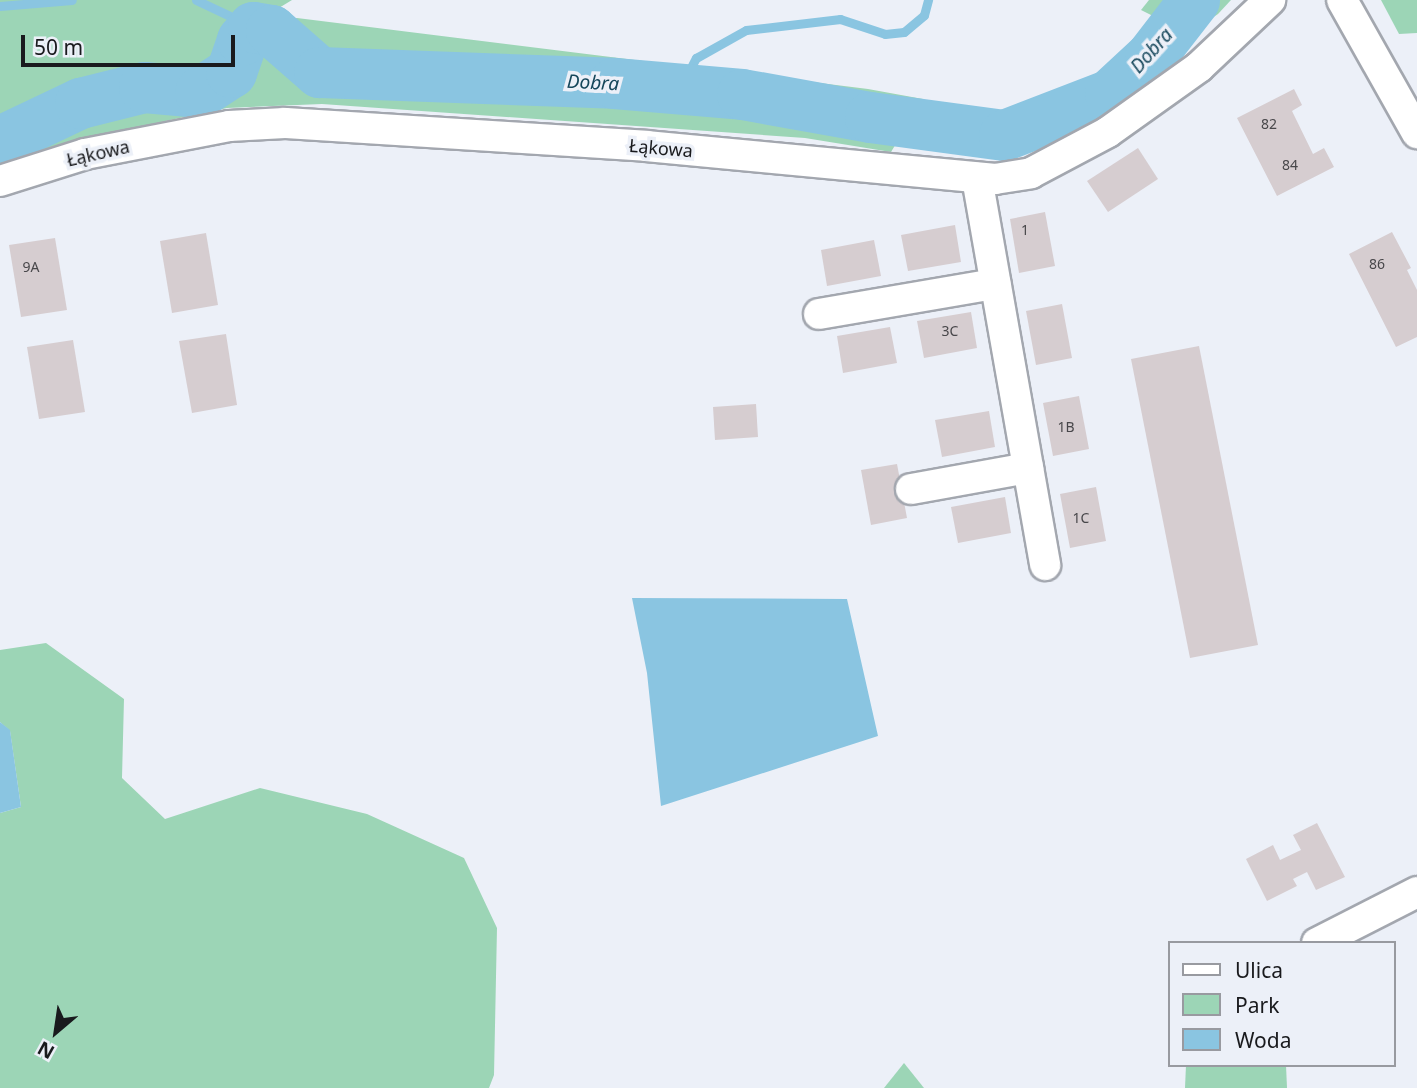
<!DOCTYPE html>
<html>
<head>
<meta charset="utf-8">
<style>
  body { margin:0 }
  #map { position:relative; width:1417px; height:1088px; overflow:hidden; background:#ecf0f8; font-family:"Noto Sans",sans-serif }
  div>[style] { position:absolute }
  .green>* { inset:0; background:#9cd5b6 }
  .water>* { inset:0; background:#8ac5e1 }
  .stream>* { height:9px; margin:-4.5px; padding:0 4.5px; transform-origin:4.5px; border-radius:4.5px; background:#8ac5e1 }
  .river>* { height:51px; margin:-25.5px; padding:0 25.5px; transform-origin:25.5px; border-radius:25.5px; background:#8ac5e1 }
  .building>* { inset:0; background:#d6cdd0 }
  .roads { filter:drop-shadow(2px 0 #a3a7af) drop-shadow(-2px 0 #a3a7af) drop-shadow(0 2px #a3a7af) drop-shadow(0 -2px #a3a7af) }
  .minor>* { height:30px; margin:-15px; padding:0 15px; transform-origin:15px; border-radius:15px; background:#fff }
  span { translate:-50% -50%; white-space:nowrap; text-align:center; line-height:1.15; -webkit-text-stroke:7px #ecf0f8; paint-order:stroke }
  .number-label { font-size:14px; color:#48474a }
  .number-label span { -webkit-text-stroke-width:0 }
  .street-label { font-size:18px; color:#191a1d }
  .water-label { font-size:19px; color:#16475b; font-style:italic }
  .legend { position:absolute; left:1168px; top:941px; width:228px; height:126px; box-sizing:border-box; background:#ecf0f8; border:2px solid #989aa0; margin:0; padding:9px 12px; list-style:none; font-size:21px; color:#191a1d }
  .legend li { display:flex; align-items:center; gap:14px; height:35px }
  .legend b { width:35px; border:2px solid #989aa0 }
  .north { position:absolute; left:21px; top:997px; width:70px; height:70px; -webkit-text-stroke:5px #ecf0f8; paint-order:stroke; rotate:209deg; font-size:19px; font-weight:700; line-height:28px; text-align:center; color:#191a1d }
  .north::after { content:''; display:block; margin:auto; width:24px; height:32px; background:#191a1d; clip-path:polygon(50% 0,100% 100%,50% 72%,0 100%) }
  .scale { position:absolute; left:21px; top:35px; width:214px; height:32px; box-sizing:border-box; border:4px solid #191a1d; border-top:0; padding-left:9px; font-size:21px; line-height:24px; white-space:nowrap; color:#191a1d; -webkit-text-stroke:5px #ecf0f8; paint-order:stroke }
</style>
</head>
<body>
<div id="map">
  <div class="green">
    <div style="clip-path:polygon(0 0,292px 0,269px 14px,232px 26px,297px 18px,868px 89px,923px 99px,891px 152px,805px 138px,322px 104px,227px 108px,99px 135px,0 164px)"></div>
    <div style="clip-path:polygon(1149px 0,1231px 0,1218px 14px,1189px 34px,1141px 10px)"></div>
    <div style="clip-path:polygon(1381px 0,1417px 0,1417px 33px,1399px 34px)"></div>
    <div style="clip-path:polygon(46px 643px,124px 699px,122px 778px,165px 819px,260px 788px,367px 814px,464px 858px,497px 928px,494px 1075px,489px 1088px,0 1088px,0 813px,21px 807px,10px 731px,0 722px,0 650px)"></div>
    <div style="clip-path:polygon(904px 1063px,924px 1088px,884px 1088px)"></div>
    <div style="clip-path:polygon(1186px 1065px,1286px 1065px,1287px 1088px,1185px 1088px)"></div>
  </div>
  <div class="water">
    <div style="clip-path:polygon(632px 598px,847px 599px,878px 736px,661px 806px,647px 673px)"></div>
    <div style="clip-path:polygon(0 722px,10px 730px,21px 807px,0 813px)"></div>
  </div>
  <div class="stream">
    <div style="left:196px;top:0;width:63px;rotate:25.3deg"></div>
    <div style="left:0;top:6px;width:72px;rotate:-4.8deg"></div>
    <div style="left:680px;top:89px;width:35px;rotate:-63deg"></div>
    <div style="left:696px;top:58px;width:57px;rotate:-29.2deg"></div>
    <div style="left:746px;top:30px;width:95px;rotate:-6.7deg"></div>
    <div style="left:840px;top:19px;width:47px;rotate:18.4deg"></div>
    <div style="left:885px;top:34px;width:19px;rotate:-6deg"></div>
    <div style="left:904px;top:32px;width:26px;rotate:-40deg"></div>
    <div style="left:924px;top:15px;width:16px;rotate:-75deg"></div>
  </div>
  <div class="river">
    <div style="left:0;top:141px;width:89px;rotate:-25.4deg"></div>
    <div style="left:80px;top:103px;width:66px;rotate:-14deg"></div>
    <div style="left:144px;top:87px;width:56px;rotate:5.1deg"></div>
    <div style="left:200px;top:92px;width:37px;rotate:-33deg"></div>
    <div style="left:231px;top:72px;width:34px;rotate:-71deg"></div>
    <div style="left:242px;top:40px;width:17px;rotate:-50deg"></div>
    <div style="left:253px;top:27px;width:18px;rotate:9deg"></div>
    <div style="left:271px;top:30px;width:64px;rotate:41.2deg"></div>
    <div style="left:319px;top:72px;width:295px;rotate:2.1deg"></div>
    <div style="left:614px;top:83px;width:128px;rotate:4.9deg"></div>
    <div style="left:742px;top:94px;width:130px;rotate:10.2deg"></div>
    <div style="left:870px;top:117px;width:135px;rotate:7.7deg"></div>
    <div style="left:1004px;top:135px;width:114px;rotate:-21.1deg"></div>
    <div style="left:1110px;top:94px;width:54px;rotate:-42.8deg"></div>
    <div style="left:1150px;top:57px;width:72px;rotate:-52.3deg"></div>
  </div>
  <div class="building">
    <div style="clip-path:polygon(1294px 89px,1302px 105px,1292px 111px,1313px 154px,1324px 148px,1334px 167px,1277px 196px,1237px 118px)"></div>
    <div style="clip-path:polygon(1138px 148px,1158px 179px,1108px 212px,1087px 181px)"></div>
    <div style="clip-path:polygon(1045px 212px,1055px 266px,1019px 273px,1010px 219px)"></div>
    <div style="clip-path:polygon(955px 225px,961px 262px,908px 271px,901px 235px)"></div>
    <div style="clip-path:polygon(1392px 232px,1411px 268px,1407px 270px,1417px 290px,1417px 337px,1396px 347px,1349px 254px)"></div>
    <div style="clip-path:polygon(206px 233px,218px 305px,172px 313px,160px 241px)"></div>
    <div style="clip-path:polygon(55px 238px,67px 310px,21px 317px,9px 245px)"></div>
    <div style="clip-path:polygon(874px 240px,881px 276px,827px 286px,821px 250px)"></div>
    <div style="clip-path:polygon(1062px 304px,1072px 358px,1036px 365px,1026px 311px)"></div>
    <div style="clip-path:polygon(971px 312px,977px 348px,924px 358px,917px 321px)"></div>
    <div style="clip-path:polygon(890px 327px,897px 363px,843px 373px,837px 336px)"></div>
    <div style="clip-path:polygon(226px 334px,237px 405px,192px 413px,179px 341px)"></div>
    <div style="clip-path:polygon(73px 340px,85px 412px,39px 419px,27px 347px)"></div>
    <div style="clip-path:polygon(1199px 346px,1258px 645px,1190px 658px,1131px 359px)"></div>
    <div style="clip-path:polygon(1079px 396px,1089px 449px,1053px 456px,1043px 403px)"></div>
    <div style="clip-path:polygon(756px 404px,758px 437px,715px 440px,713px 407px)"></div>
    <div style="clip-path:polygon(989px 411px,995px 447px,942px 457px,935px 420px)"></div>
    <div style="clip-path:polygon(897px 464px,907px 518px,871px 525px,861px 470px)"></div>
    <div style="clip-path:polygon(1096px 487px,1106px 541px,1070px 548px,1060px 494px)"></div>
    <div style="clip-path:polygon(1005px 497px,1011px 533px,958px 543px,951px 507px)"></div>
    <div style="clip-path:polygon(1317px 823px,1345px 877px,1316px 890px,1307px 872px,1293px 879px,1297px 886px,1267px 901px,1246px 859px,1273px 845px,1280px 860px,1301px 850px,1293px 835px)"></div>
  </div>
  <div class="roads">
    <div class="minor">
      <div style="left:1342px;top:0;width:153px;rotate:60.6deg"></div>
      <div style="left:977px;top:178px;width:393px;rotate:80deg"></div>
      <div style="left:0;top:181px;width:89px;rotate:-17.6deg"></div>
      <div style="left:85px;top:154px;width:147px;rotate:-11deg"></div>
      <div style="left:229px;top:126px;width:56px;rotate:-3.1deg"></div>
      <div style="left:285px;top:123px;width:362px;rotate:3.6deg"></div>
      <div style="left:646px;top:146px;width:351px;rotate:5.4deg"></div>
      <div style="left:995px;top:179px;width:36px;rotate:-9deg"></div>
      <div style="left:1031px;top:173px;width:87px;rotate:-28deg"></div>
      <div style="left:1108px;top:132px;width:112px;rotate:-35.5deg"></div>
      <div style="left:1199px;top:67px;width:98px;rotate:-43.3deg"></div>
      <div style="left:819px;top:314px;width:179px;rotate:-9.7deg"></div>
      <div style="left:911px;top:489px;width:119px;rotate:-10.2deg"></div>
      <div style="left:1317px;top:943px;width:112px;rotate:-27deg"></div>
    </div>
  </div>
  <div class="number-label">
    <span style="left:1269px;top:124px">82</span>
    <span style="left:1290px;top:165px">84</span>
    <span style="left:1025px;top:230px">1</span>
    <span style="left:1377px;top:264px">86</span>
    <span style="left:31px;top:267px">9A</span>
    <span style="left:950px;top:331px">3C</span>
    <span style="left:1066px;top:427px">1B</span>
    <span style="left:1081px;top:518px">1C</span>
  </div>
  <div class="street-label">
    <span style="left:661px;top:148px;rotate:5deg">Łąkowa</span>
    <span style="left:98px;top:153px;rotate:-13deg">Łąkowa</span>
  </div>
  <div class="water-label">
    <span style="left:1152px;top:51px;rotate:-48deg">Dobra</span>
    <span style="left:593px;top:83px;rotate:3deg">Dobra</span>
  </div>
  <ul class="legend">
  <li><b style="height:9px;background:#fff"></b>Ulica</li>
  <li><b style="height:19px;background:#9cd5b6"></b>Park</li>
  <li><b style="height:19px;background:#8ac5e1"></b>Woda</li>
  </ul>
  <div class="north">N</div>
  <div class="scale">50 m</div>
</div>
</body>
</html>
